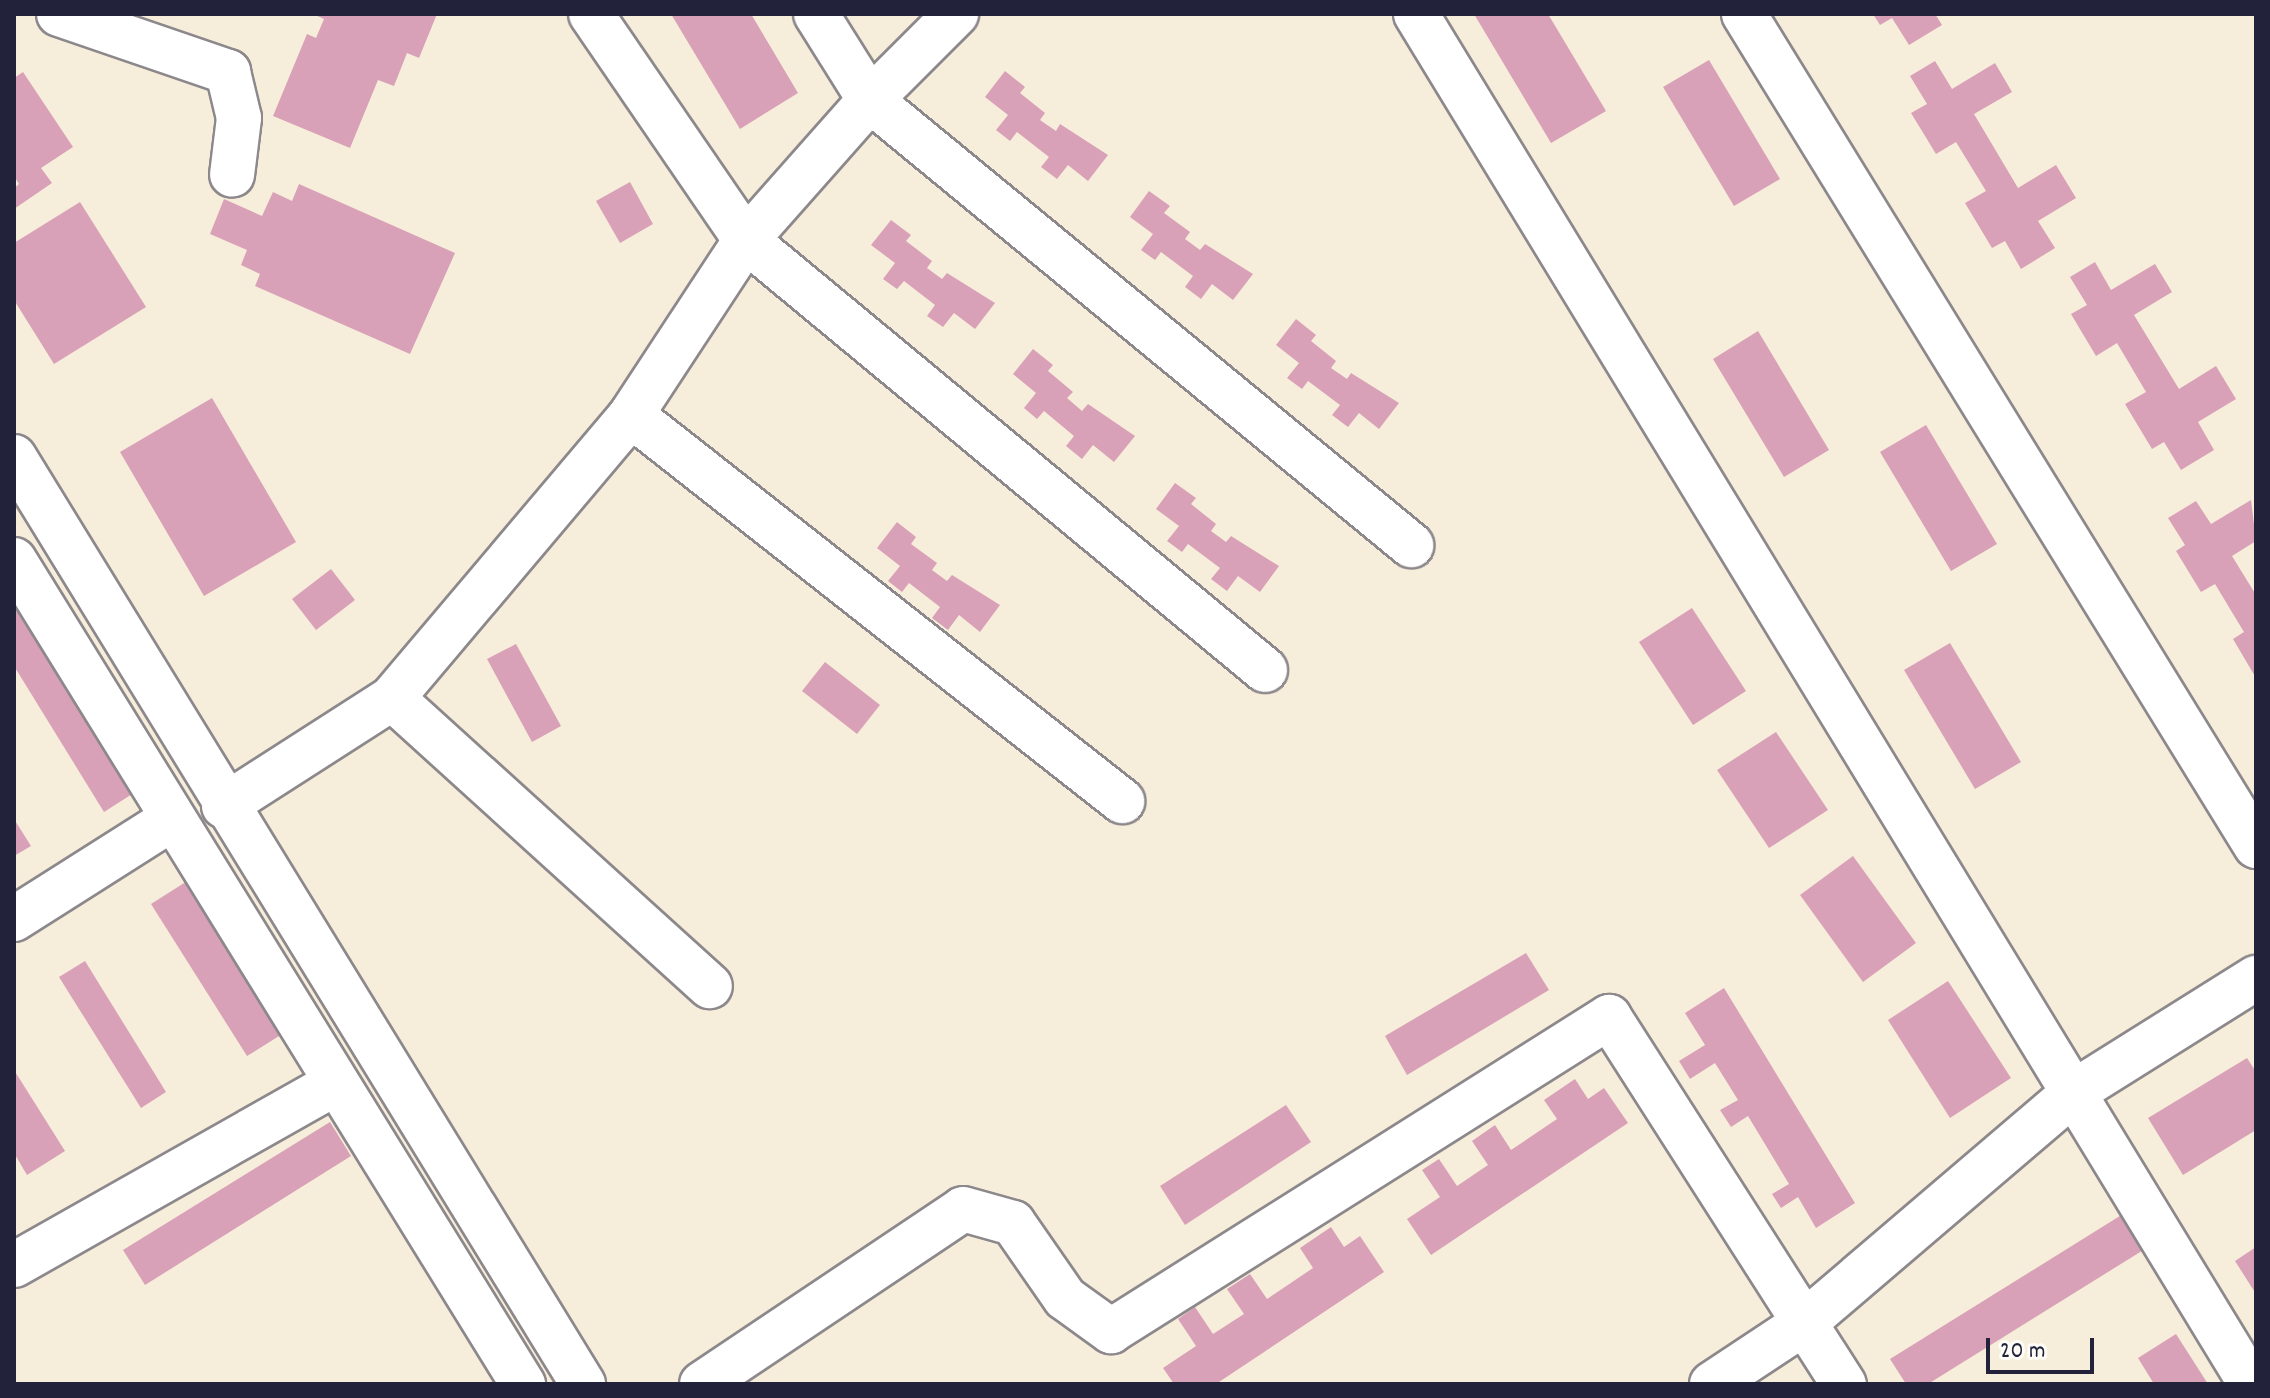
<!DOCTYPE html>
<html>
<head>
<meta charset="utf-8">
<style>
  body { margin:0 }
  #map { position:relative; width:2270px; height:1398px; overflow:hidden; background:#f7eddb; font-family:Dekko,sans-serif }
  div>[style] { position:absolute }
  .building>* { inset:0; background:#d9a1b7 }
  .roads { filter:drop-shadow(2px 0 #8c888b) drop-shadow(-2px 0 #8c888b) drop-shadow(0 2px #8c888b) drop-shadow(0 -2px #8c888b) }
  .minor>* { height:44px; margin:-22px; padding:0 22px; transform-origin:22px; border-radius:22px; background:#fff }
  span { translate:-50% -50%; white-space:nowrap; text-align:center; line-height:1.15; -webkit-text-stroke:6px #fdfcf7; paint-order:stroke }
  .frame { position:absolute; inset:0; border:16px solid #22223b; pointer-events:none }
  .scale { position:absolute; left:1986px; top:1338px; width:108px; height:36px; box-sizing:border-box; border:4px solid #22223b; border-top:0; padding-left:10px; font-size:24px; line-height:28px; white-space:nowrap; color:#22223b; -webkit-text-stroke:6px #fdfcf7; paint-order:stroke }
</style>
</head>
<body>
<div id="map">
  <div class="building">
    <div style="clip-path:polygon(313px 14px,437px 14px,419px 58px,407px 53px,394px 86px,378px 80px,350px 148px,273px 116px,307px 34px,316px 38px,324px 19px)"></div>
    <div style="clip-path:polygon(671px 14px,751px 14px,798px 93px,740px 129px)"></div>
    <div style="clip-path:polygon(1474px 14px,1548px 14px,1606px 111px,1551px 143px)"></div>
    <div style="clip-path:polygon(1873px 14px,1935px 14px,1942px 25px,1909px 45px,1892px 18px,1880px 25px)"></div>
    <div style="clip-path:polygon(1709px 60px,1780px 179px,1734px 206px,1663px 87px)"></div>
    <div style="clip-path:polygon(1935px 61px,1952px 89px,1995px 63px,2012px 92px,1974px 114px,2018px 188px,2056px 165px,2076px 198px,2038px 221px,2055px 248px,2021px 269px,2005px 241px,1992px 248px,1965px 203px,1986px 191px,1956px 142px,1936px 154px,1911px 113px,1927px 104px,1910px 76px)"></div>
    <div style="clip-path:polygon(1005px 71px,1025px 87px,1020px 93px,1045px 113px,1040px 120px,1056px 131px,1060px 124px,1108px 155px,1088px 181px,1068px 165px,1057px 179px,1041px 167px,1049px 157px,1017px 132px,1010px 141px,996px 130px,1008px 115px,985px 97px)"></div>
    <div style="clip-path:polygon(23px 72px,73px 147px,41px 168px,52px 183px,14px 209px,14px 188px,19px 184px,14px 176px,14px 78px)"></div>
    <div style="clip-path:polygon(630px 182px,653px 224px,620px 243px,596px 201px)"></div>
    <div style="clip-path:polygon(299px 184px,455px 253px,410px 354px,255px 286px,260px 274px,241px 265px,247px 250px,210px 234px,224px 199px,262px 216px,273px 192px,292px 201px)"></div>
    <div style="clip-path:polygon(1149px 191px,1170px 206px,1164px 213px,1190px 232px,1185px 239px,1200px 250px,1205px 244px,1253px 274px,1233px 300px,1212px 284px,1201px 299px,1185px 287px,1193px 276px,1161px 252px,1155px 260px,1141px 250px,1153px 234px,1130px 217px)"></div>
    <div style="clip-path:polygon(80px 202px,146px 307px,54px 364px,14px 300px,14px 243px)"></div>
    <div style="clip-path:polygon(891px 220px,911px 235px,906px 241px,932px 261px,927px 268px,942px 279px,947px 273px,995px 303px,975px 329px,954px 313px,943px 327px,927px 316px,935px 305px,904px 281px,897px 289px,883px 279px,895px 263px,871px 245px)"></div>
    <div style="clip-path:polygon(2095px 262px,2111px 290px,2155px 264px,2172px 292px,2134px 315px,2179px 389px,2216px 366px,2236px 399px,2198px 422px,2214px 450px,2181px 470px,2164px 442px,2152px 449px,2125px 404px,2146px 392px,2117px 343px,2096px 356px,2071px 314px,2087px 305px,2070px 277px)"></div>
    <div style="clip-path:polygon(1296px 319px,1316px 335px,1311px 341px,1336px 361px,1331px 368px,1347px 379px,1351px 373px,1399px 403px,1379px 429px,1359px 413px,1348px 427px,1332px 415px,1340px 405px,1308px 381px,1302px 389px,1287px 378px,1299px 363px,1276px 345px)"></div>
    <div style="clip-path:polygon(1758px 331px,1829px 450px,1784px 477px,1713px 359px)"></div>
    <div style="clip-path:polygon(1033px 349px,1053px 365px,1048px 371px,1073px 392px,1067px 398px,1082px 411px,1088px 404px,1135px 436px,1114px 462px,1093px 445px,1082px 459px,1066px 446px,1074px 436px,1044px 411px,1037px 419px,1024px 408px,1036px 393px,1013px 374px)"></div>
    <div style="clip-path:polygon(212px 398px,296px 542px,204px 596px,120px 452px)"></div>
    <div style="clip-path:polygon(1926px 425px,1997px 544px,1951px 571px,1880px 452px)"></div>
    <div style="clip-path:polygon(1175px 483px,1196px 498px,1191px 504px,1216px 524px,1211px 531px,1226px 542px,1231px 536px,1279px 566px,1260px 592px,1238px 576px,1227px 591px,1211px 579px,1220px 568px,1188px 544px,1182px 552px,1167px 541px,1179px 526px,1156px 509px)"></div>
    <div style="clip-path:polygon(2251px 500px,2256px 541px,2232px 556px,2256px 595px,2256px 678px,2233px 639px,2244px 632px,2215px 584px,2201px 592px,2176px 551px,2185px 545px,2168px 518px,2196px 501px,2211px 524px)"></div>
    <div style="clip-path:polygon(897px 522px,916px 537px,911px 544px,937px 563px,932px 570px,947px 581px,952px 575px,1000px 605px,980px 632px,959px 615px,948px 630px,932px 618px,940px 607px,909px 583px,902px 592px,888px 581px,900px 566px,877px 548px)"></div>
    <div style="clip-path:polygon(331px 569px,355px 600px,316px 630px,292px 599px)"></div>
    <div style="clip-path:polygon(14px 586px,140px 789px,104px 812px,14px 666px)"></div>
    <div style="clip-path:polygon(1692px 608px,1746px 691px,1693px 725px,1639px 642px)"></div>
    <div style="clip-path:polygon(1950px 643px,2021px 762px,1975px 789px,1904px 670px)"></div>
    <div style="clip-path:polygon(516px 644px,561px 726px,532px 742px,487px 659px)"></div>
    <div style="clip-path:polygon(825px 662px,880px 705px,857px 734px,802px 691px)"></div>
    <div style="clip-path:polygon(1776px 732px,1828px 810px,1769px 848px,1717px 770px)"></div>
    <div style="clip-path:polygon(14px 819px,31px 846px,14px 856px)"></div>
    <div style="clip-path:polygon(1853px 856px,1916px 943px,1863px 982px,1800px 895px)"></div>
    <div style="clip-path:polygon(192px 878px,287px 1031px,247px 1056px,151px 904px)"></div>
    <div style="clip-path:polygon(1526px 953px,1549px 990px,1407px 1075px,1385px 1036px)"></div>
    <div style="clip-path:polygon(85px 961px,166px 1092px,141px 1108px,59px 977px)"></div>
    <div style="clip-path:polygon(1948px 981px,2011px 1078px,1950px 1118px,1888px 1020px)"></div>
    <div style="clip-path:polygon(1724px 988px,1855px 1203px,1816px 1228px,1798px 1197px,1781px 1208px,1772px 1194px,1789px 1184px,1748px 1116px,1731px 1127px,1720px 1110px,1738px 1100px,1715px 1063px,1690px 1079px,1679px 1061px,1705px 1045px,1685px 1013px)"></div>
    <div style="clip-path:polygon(2247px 1058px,2256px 1072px,2256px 1130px,2183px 1175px,2148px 1118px)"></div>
    <div style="clip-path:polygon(14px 1070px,65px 1151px,27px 1175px,14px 1153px)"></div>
    <div style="clip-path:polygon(1575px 1079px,1588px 1099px,1604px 1088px,1628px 1123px,1431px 1255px,1407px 1219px,1440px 1197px,1422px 1170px,1439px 1159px,1457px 1186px,1488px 1165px,1472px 1141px,1495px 1125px,1511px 1150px,1557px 1119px,1544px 1100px)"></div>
    <div style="clip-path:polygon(1286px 1105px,1311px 1142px,1185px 1225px,1160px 1186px)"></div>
    <div style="clip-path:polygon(330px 1122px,351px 1156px,145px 1285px,123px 1250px)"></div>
    <div style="clip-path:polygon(2123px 1214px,2145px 1249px,1928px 1384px,1906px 1384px,1890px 1359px)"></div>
    <div style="clip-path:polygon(1331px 1227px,1344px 1247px,1360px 1236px,1384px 1272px,1216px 1384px,1174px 1384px,1163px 1368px,1196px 1346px,1178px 1319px,1195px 1307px,1213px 1334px,1244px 1314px,1227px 1289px,1250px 1274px,1267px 1299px,1313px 1268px,1300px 1248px)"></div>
    <div style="clip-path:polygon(2256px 1247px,2256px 1294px,2235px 1261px)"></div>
    <div style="clip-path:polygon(2176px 1334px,2208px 1384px,2154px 1384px,2138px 1358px)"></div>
  </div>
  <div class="roads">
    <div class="minor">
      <div style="left:59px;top:14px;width:179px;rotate:18.9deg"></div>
      <div style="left:228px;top:72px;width:47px;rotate:76.6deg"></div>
      <div style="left:239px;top:118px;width:57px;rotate:97deg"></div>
      <div style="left:591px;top:14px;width:274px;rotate:55.6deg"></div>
      <div style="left:746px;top:240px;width:674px;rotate:39.64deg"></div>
      <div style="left:816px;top:14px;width:102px;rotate:57.9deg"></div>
      <div style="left:870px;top:100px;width:701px;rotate:39.44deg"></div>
      <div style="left:1416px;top:14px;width:1604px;rotate:58.64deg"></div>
      <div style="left:1744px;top:14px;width:977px;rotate:58.39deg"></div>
      <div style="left:631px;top:415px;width:625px;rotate:38.17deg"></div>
      <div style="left:14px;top:457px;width:1088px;rotate:58.46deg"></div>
      <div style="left:14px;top:560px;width:969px;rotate:58.3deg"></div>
      <div style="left:392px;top:698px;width:429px;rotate:42.2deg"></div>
      <div style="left:224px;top:806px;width:200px;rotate:-32.7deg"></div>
      <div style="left:392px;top:698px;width:370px;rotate:-49.8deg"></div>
      <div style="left:631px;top:415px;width:209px;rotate:-56.7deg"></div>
      <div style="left:746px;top:240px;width:187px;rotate:-48.5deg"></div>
      <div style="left:870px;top:100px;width:122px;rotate:-45deg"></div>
      <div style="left:14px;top:919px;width:188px;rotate:-32.4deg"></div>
      <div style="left:14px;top:1265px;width:368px;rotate:-29.5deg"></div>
      <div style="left:702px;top:1384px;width:314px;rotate:-33.8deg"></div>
      <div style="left:963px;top:1209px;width:52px;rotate:15.6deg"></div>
      <div style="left:1013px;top:1223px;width:91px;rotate:55.3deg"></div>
      <div style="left:1065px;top:1298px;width:57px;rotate:35.7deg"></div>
      <div style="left:1111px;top:1331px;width:589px;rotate:-32.23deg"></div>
      <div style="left:1609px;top:1017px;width:436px;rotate:57.4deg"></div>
      <div style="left:1712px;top:1384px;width:110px;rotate:-33.5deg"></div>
      <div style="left:1804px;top:1323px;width:355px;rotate:-40.5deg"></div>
      <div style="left:2074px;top:1092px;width:215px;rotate:-32.1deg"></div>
    </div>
  </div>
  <div class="frame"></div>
  <div class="scale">20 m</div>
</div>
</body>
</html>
